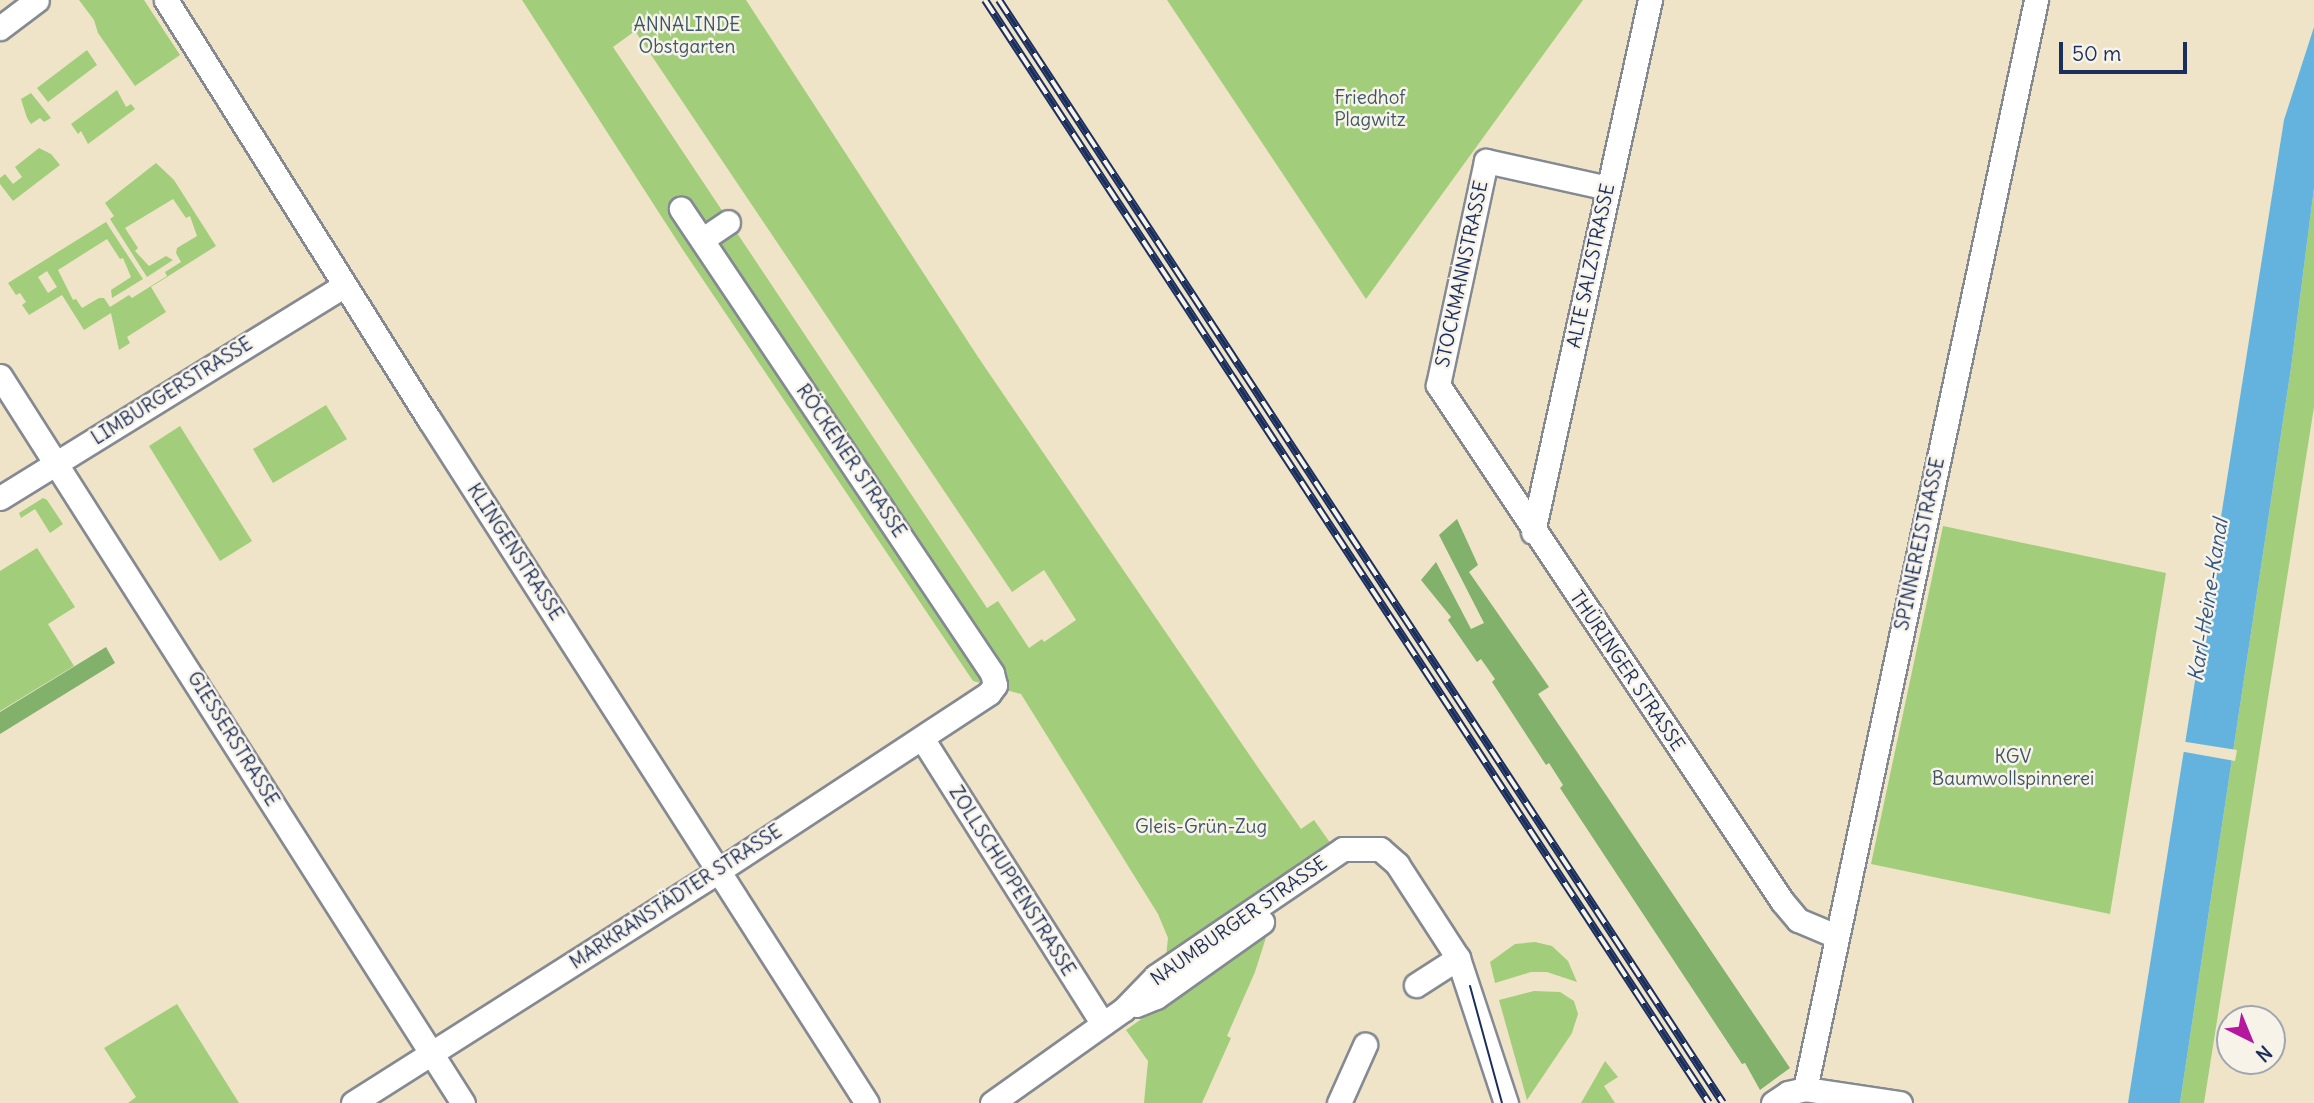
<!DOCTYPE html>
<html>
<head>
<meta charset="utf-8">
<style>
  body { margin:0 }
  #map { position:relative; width:2314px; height:1103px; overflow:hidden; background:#efe4c7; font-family:Delius,sans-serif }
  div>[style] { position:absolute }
  .green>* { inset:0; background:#a2ce7b }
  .forest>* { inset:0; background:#81b16b }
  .water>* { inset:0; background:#64b3de }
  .pier>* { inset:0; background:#efe4c7 }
  .roads { filter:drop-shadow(2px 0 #858a92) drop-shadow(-2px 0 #858a92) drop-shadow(0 2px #858a92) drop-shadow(0 -2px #858a92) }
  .minor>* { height:23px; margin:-11.5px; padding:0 11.5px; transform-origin:11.5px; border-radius:11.5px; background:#fff }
  .tram>* { height:2px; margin:-1px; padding:0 1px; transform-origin:1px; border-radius:1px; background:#1b2f5e }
  .rail>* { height:8px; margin-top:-4px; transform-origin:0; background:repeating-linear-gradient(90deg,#f7f3e8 0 16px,#1b2f5e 0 32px); box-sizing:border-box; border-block:2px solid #1b2f5e }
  span { translate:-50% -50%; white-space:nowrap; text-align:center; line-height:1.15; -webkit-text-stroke:5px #f7f3e8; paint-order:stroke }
  .park-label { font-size:19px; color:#3d5765 }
  .street-label { font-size:19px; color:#1b2f5e }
  .water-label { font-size:21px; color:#315784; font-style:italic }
  .north { position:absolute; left:2216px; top:1005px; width:70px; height:70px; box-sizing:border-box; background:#f7f3e8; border:2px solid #9fa5b1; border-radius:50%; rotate:137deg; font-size:19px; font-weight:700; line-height:28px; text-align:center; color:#1b2f5e }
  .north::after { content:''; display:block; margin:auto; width:24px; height:32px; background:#b5179e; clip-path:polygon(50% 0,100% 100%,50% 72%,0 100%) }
  .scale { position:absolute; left:2059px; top:42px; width:128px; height:32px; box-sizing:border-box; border:4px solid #1b2f5e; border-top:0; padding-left:9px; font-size:21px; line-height:24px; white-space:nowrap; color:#1b2f5e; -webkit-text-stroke:5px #f7f3e8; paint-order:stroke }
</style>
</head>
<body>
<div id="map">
  <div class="green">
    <div style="clip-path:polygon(79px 0,144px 0,180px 55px,135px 86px,98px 33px,94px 20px)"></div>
    <div style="clip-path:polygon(evenodd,522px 0,746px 0,978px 357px,1259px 769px,1301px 829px,1314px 820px,1331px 844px,1166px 956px,1168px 938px,1158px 914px,1021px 694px,973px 681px,683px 250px,522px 0,635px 31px,1012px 592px,1044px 570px,1076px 620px,1044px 642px,1042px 639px,1029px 648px,998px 601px,987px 608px,613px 47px,635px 31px)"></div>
    <div style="clip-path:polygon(1167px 0,1583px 0,1366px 299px)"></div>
    <div style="clip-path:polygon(87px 50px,97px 65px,48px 102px,37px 88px)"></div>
    <div style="clip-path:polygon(117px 90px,126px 107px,131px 104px,135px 109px,88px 144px,81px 131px,78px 134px,71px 124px)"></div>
    <div style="clip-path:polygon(31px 93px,51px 118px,44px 122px,40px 118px,31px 124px,27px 118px,21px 99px)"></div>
    <div style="clip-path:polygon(39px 148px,51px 154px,60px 165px,13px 201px,0 184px,0 178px,5px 174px,13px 184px,22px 177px,15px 167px)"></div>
    <div style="clip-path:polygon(evenodd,156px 163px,174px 180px,216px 246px,151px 287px,166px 312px,127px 337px,130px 343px,119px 350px,111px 313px,84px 330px,62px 295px,29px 315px,22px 305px,26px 302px,20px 293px,16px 295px,8px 283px,106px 222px,143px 279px,112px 298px,111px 290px,131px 277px,123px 258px,120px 259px,107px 239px,58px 270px,73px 300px,76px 299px,82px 308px,99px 298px,104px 298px,110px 307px,129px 295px,132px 298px,167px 276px,165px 272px,181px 262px,176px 253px,177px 248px,197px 236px,190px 216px,186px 218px,173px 199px,125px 228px,138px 248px,135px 251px,149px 266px,166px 256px,173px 260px,147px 277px,110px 219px,114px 216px,105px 203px,156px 163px,47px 271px,57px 287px,48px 293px,38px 277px,47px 271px)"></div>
    <div style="clip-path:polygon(2314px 188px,2314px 407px,2204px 1103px,2180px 1103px,2291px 368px)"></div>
    <div style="clip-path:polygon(326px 405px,347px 439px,273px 483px,253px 449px)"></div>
    <div style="clip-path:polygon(180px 426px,252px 541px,220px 561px,149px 446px)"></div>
    <div style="clip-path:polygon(43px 498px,47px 500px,63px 524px,50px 533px,35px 509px,21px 518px,19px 513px)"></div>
    <div style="clip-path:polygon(1943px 526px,2166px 573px,2110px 914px,1871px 864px)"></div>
    <div style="clip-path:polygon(37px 548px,75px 607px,48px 624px,74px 666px,0 711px,0 571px)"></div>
    <div style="clip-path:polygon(1269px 928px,1255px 972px,1227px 1036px,1231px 1038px,1202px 1103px,1144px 1103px,1148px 1061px,1126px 1030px)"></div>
    <div style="clip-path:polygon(1535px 942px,1552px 946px,1568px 961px,1577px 982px,1547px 972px,1531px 972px,1495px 983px,1490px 962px,1515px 944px)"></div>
    <div style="clip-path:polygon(1534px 991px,1560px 992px,1574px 1001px,1578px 1014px,1572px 1033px,1527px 1100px,1499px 1000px)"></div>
    <div style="clip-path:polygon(177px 1004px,239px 1103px,128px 1103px,136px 1097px,104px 1048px)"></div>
    <div style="clip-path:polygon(1605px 1061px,1618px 1077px,1604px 1086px,1615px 1103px,1581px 1103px)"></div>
  </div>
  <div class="forest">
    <div style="clip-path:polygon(1457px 519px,1478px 565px,1469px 572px,1549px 687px,1538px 694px,1790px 1068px,1760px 1090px,1745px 1063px,1742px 1064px,1560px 788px,1563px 785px,1549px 763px,1546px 765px,1492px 682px,1495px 679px,1481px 659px,1477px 662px,1448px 620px,1451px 617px,1421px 580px,1436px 562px,1471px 629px,1484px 623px,1439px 535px)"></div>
    <div style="clip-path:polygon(106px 647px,115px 663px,0 734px,0 712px)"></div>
  </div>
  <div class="water">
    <div style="clip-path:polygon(2314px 27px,2314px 188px,2291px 368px,2180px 1103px,2128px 1103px,2284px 120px)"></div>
  </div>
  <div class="pier">
    <div style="clip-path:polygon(2180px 741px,2237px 750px,2235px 761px,2179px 751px)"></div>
  </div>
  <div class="roads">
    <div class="minor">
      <div style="left:166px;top:0;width:495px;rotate:57.9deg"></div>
      <div style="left:429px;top:419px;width:812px;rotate:57.37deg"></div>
      <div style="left:0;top:28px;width:46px;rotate:-37.1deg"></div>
      <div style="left:1608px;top:188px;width:125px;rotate:-167.5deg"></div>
      <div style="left:1486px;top:161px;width:229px;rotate:102.1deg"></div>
      <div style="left:1438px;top:385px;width:620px;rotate:56.31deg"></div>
      <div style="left:1782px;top:901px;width:25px;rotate:50deg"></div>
      <div style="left:1798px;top:920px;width:41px;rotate:22.8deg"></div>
      <div style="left:703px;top:239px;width:30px;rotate:-34deg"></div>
      <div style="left:0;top:376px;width:862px;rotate:57.51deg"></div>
      <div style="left:0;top:498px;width:405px;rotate:-31.7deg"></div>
      <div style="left:1533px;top:532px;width:545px;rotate:-77.6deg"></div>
      <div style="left:922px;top:738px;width:338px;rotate:57.7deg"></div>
      <div style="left:1416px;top:985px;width:50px;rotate:-32.7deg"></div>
      <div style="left:1136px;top:1005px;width:22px;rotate:-22deg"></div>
      <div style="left:1156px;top:997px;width:130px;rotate:-35.3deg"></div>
      <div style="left:1805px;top:1089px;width:1113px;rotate:-78.02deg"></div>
      <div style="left:353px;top:1103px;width:435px;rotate:-32.4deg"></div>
      <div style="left:720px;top:870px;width:322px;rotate:-33.3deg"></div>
      <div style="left:989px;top:693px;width:10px;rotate:-53deg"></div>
      <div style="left:995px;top:685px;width:12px;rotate:-104deg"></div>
      <div style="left:992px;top:673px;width:559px;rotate:-123.83deg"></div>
      <div style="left:992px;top:1103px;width:161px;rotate:-35.4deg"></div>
      <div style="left:1123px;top:1010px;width:47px;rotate:-45.9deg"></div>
      <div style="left:1156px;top:976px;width:226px;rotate:-34.2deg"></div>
      <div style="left:1343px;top:849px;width:37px"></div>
      <div style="left:1380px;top:849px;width:23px;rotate:41deg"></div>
      <div style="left:1397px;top:864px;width:112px;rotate:57deg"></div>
      <div style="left:1458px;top:958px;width:153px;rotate:71.7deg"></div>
      <div style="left:1339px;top:1103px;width:64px;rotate:-65.9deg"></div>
      <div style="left:1773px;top:1103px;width:18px;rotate:-34deg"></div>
      <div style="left:1788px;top:1093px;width:17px;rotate:-13deg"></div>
      <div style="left:1805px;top:1089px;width:96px;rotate:8.4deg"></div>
    </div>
  </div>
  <div class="tram">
    <div style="left:1470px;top:986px;width:121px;rotate:74.7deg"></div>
  </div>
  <div class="rail">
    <div style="left:985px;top:0;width:1319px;rotate:56.72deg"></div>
    <div style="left:999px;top:0;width:1319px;rotate:56.72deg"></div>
  </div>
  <div class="park-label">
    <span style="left:687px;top:36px">ANNALINDE<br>Obstgarten</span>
    <span style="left:1370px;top:109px">Friedhof<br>Plagwitz</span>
    <span style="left:2013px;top:768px">KGV<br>Baumwollspinnerei</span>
    <span style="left:1201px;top:827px">Gleis-Grün-Zug</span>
  </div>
  <div class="street-label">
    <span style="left:1591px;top:266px;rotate:-78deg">ALTE SALZSTRASSE</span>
    <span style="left:1462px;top:274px;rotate:-78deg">STOCKMANNSTRASSE</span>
    <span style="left:172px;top:391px;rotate:-32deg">LIMBURGERSTRASSE</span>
    <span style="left:851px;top:461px;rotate:56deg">RÖCKENER STRASSE</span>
    <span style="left:1920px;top:544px;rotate:-78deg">SPINNEREISTRASSE</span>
    <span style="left:515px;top:552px;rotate:57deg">KLINGENSTRASSE</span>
    <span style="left:1627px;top:671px;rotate:56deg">THÜRINGER STRASSE</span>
    <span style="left:233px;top:739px;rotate:58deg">GIESSERSTRASSE</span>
    <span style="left:1012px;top:881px;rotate:58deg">ZOLLSCHUPPENSTRASSE</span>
    <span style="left:676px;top:897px;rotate:-33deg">MARKRANSTÄDTER STRASSE</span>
    <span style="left:1239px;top:921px;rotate:-35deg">NAUMBURGER STRASSE</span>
  </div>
  <div class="water-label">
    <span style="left:2208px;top:600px;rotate:-81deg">Karl-Heine-Kanal</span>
  </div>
  <div class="north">N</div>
  <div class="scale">50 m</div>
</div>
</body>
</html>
